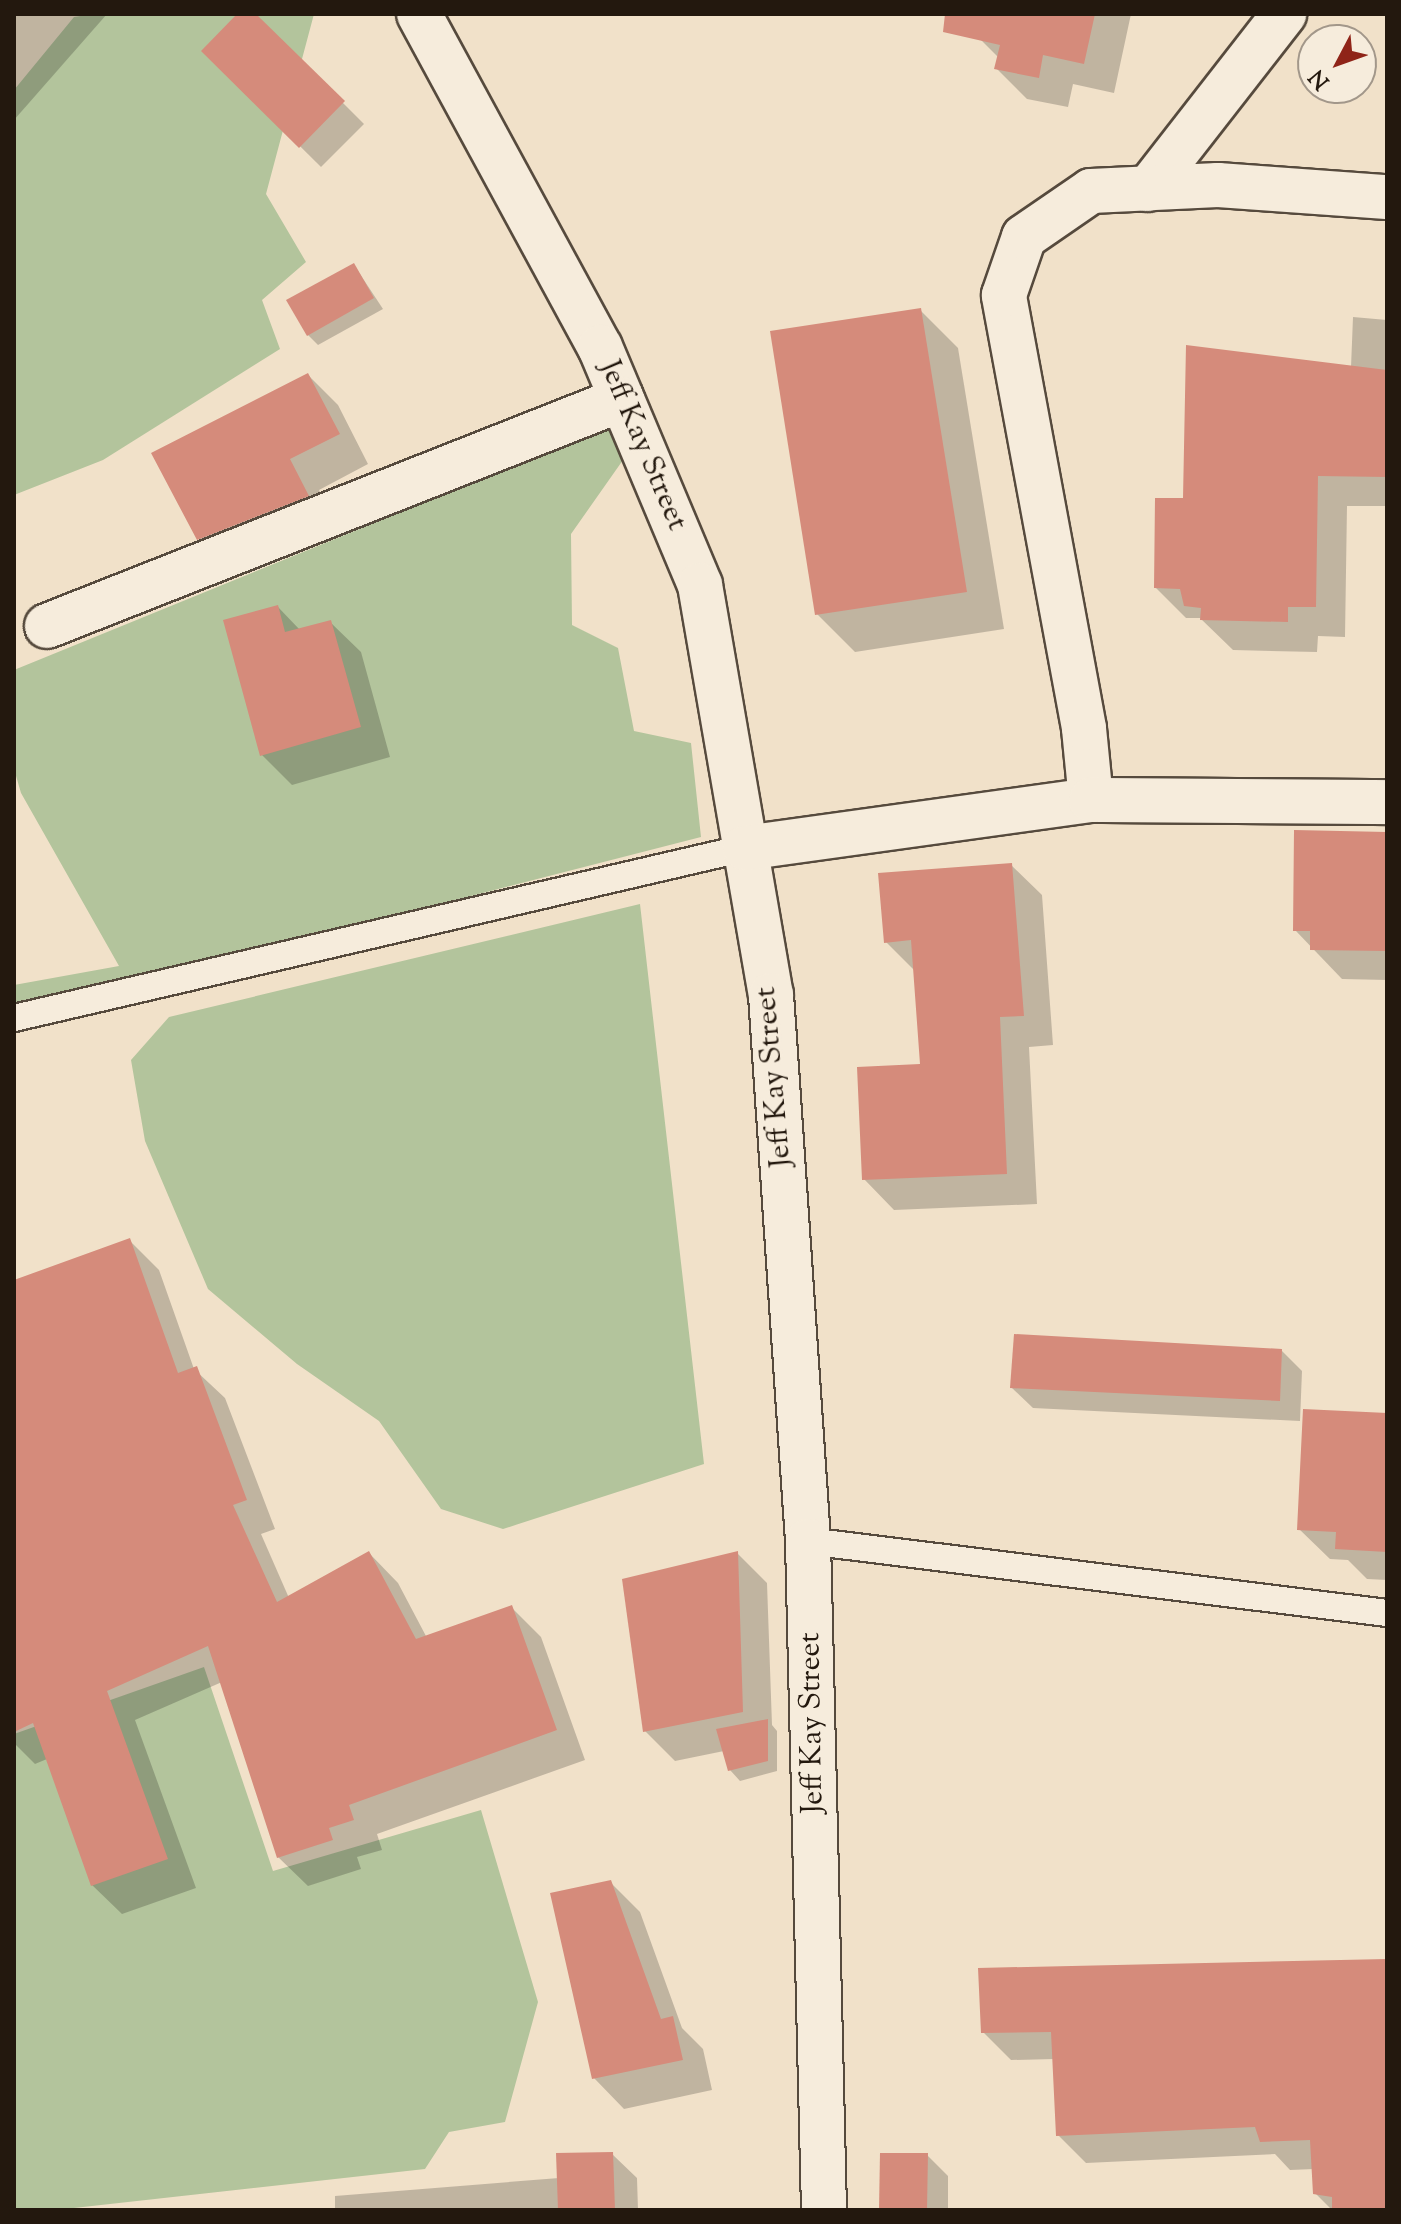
<!DOCTYPE html>
<html>
<head>
<meta charset="utf-8">
<style>
  body { margin:0 }
  #map { position:relative; width:1401px; height:2224px; overflow:hidden; background:#f1e1c9; font-family:"Sorts Mill Goudy",serif }
  div>[style] { position:absolute }
  .green>* { inset:0; background:#b3c49c }
  .shadow>* { inset:0; background:#0003 }
  .building>* { inset:0; background:#d58b7b }
  .roads { filter:drop-shadow(2px 0 #564a3d) drop-shadow(-2px 0 #564a3d) drop-shadow(0 2px #564a3d) drop-shadow(0 -2px #564a3d) }
  .service>* { height:26px; margin:-13px; padding:0 13px; transform-origin:13px; border-radius:13px; background:#f6ecdc }
  .minor>* { height:44px; margin:-22px; padding:0 22px; transform-origin:22px; border-radius:22px; background:#f6ecdc }
  span { translate:-50% -50%; white-space:nowrap; text-align:center; line-height:1.15; -webkit-text-stroke:6px #f6ecdc; paint-order:stroke }
  .street-label { font-size:30px; color:#23180e }
  .frame { position:absolute; inset:0; border:16px solid #23180e; pointer-events:none }
  .north { position:absolute; left:1297px; top:24px; width:80px; height:80px; box-sizing:border-box; background:#f6ecdc; border:2px solid #a2978a; border-radius:50%; rotate:229deg; font-size:22px; font-weight:700; line-height:32px; text-align:center; color:#23180e }
  .north::after { content:''; display:block; margin:auto; width:28px; height:36px; background:#8f2418; clip-path:polygon(50% 0,100% 100%,50% 72%,0 100%) }
</style>
</head>
<body>
<div id="map">
  <div class="green">
    <div style="clip-path:polygon(93px 14px,314px 14px,266px 194px,306px 262px,262px 300px,280px 349px,103px 460px,14px 495px,14px 90px,74px 17px)"></div>
    <div style="clip-path:polygon(612px 426px,623px 460px,571px 534px,572px 625px,618px 648px,634px 731px,691px 743px,701px 837px,167px 974px,14px 1006px,14px 985px,119px 966px,21px 793px,14px 769px,14px 670px)"></div>
    <div style="clip-path:polygon(640px 904px,704px 1464px,503px 1529px,441px 1509px,379px 1421px,297px 1364px,208px 1289px,145px 1141px,131px 1060px,169px 1017px)"></div>
    <div style="clip-path:polygon(204px 1667px,273px 1871px,481px 1810px,538px 2002px,505px 2122px,449px 2132px,425px 2169px,56px 2210px,14px 2210px,14px 1734px)"></div>
  </div>
  <div class="shadow">
    <div style="clip-path:polygon(14px 14px,107px 14px,14px 120px)"></div>
    <div style="clip-path:polygon(240px 14px,254px 14px,364px 124px,321px 167px,204px 51px)"></div>
    <div style="clip-path:polygon(979px 14px,1131px 14px,1114px 93px,1073px 84px,1068px 107px,1027px 99px,996px 68px,999px 58px,975px 34px)"></div>
    <div style="clip-path:polygon(354px 265px,383px 309px,318px 345px,308px 335px)"></div>
    <div style="clip-path:polygon(920px 310px,958px 348px,1004px 629px,855px 652px,817px 614px)"></div>
    <div style="clip-path:polygon(1353px 317px,1387px 320px,1387px 506px,1347px 506px,1345px 637px,1318px 636px,1317px 652px,1233px 650px,1200px 618px,1186px 618px,1156px 588px,1185px 500px,1351px 367px)"></div>
    <div style="clip-path:polygon(308px 375px,338px 405px,368px 464px,319px 490px,337px 526px,229px 569px,199px 539px)"></div>
    <div style="clip-path:polygon(278px 607px,300px 630px,330px 622px,361px 652px,390px 757px,292px 785px,262px 755px)"></div>
    <div style="clip-path:polygon(1387px 834px,1387px 980px,1342px 979px,1295px 930px)"></div>
    <div style="clip-path:polygon(1011px 865px,1042px 895px,1053px 1045px,1029px 1047px,1037px 1204px,894px 1210px,864px 1179px,923px 1066px,916px 972px,886px 942px)"></div>
    <div style="clip-path:polygon(130px 1241px,159px 1270px,194px 1369px,225px 1398px,275px 1529px,261px 1534px,289px 1598px,369px 1553px,398px 1583px,427px 1638px,511px 1607px,541px 1637px,585px 1760px,377px 1834px,382px 1850px,357px 1857px,361px 1869px,308px 1886px,278px 1857px,222px 1682px,135px 1720px,196px 1888px,122px 1914px,92px 1885px,47px 1759px,35px 1764px,14px 1743px,14px 1282px)"></div>
    <div style="clip-path:polygon(1281px 1350px,1302px 1371px,1300px 1421px,1033px 1408px,1012px 1388px)"></div>
    <div style="clip-path:polygon(1387px 1415px,1387px 1580px,1367px 1579px,1348px 1560px,1330px 1559px,1299px 1529px)"></div>
    <div style="clip-path:polygon(737px 1553px,767px 1583px,772px 1725px,777px 1731px,777px 1771px,740px 1781px,730px 1770px,724px 1751px,675px 1761px,645px 1731px)"></div>
    <div style="clip-path:polygon(610px 1882px,640px 1912px,682px 2028px,703px 2049px,712px 2090px,624px 2109px,594px 2078px)"></div>
    <div style="clip-path:polygon(1387px 1961px,1387px 2210px,1332px 2210px,1315px 2193px,1314px 2169px,1290px 2170px,1275px 2154px,1086px 2163px,1058px 2135px,1054px 2059px,1011px 2060px,983px 2032px)"></div>
    <div style="clip-path:polygon(612px 2154px,637px 2178px,638px 2210px,335px 2210px,335px 2196px,559px 2178px)"></div>
    <div style="clip-path:polygon(927px 2155px,948px 2176px,948px 2210px,881px 2210px)"></div>
  </div>
  <div class="building">
    <div style="clip-path:polygon(237px 14px,256px 14px,345px 101px,299px 148px,201px 51px)"></div>
    <div style="clip-path:polygon(945px 14px,1095px 14px,1084px 64px,1043px 55px,1039px 78px,994px 69px,1000px 45px,943px 32px)"></div>
    <div style="clip-path:polygon(354px 263px,374px 298px,307px 336px,286px 300px)"></div>
    <div style="clip-path:polygon(921px 308px,967px 592px,815px 615px,770px 331px)"></div>
    <div style="clip-path:polygon(1186px 345px,1387px 370px,1387px 477px,1318px 476px,1316px 607px,1288px 607px,1288px 622px,1200px 620px,1201px 608px,1184px 606px,1180px 589px,1154px 588px,1155px 498px,1183px 498px)"></div>
    <div style="clip-path:polygon(308px 373px,340px 434px,290px 459px,309px 496px,197px 540px,151px 453px)"></div>
    <div style="clip-path:polygon(278px 605px,285px 632px,331px 620px,361px 727px,260px 756px,223px 620px)"></div>
    <div style="clip-path:polygon(1294px 830px,1387px 832px,1387px 951px,1310px 950px,1310px 931px,1293px 931px)"></div>
    <div style="clip-path:polygon(1012px 863px,1024px 1016px,1000px 1017px,1007px 1174px,862px 1180px,857px 1067px,920px 1064px,911px 940px,884px 943px,878px 873px)"></div>
    <div style="clip-path:polygon(130px 1238px,178px 1373px,197px 1366px,247px 1500px,233px 1505px,277px 1602px,369px 1551px,416px 1639px,512px 1605px,557px 1730px,349px 1805px,354px 1820px,329px 1828px,333px 1840px,277px 1858px,208px 1646px,107px 1691px,168px 1859px,91px 1886px,33px 1723px,14px 1732px,14px 1280px)"></div>
    <div style="clip-path:polygon(1014px 1334px,1282px 1349px,1280px 1401px,1010px 1388px)"></div>
    <div style="clip-path:polygon(1303px 1409px,1387px 1413px,1387px 1552px,1335px 1549px,1336px 1532px,1297px 1530px)"></div>
    <div style="clip-path:polygon(738px 1551px,743px 1712px,643px 1732px,622px 1579px)"></div>
    <div style="clip-path:polygon(768px 1719px,768px 1761px,728px 1771px,716px 1729px)"></div>
    <div style="clip-path:polygon(611px 1880px,661px 2019px,673px 2016px,683px 2060px,592px 2079px,550px 1893px)"></div>
    <div style="clip-path:polygon(1387px 1959px,1387px 2210px,1332px 2210px,1332px 2197px,1313px 2194px,1310px 2140px,1260px 2142px,1255px 2127px,1056px 2136px,1051px 2032px,981px 2033px,978px 1968px)"></div>
    <div style="clip-path:polygon(613px 2152px,615px 2210px,558px 2210px,556px 2153px)"></div>
    <div style="clip-path:polygon(880px 2153px,928px 2153px,927px 2210px,879px 2210px)"></div>
  </div>
  <div class="roads">
    <div class="service">
      <div style="left:14px;top:1018px;width:751px;rotate:-13.09deg"></div>
      <div style="left:808px;top:1541px;width:583px;rotate:7.09deg"></div>
    </div>
    <div class="minor">
      <div style="left:419px;top:14px;width:379px;rotate:61.5deg"></div>
      <div style="left:600px;top:347px;width:258px;rotate:67.2deg"></div>
      <div style="left:700px;top:585px;width:416px;rotate:80.2deg"></div>
      <div style="left:771px;top:995px;width:547px;rotate:86.12deg"></div>
      <div style="left:808px;top:1541px;width:669px;rotate:88.63deg"></div>
      <div style="left:1148px;top:189px;width:222px;rotate:-52.1deg"></div>
      <div style="left:47px;top:626px;width:618px;rotate:-21.54deg"></div>
      <div style="left:1091px;top:800px;width:72px;rotate:-95.6deg"></div>
      <div style="left:1084px;top:728px;width:440px;rotate:-100.5deg"></div>
      <div style="left:1004px;top:295px;width:61px;rotate:-71deg"></div>
      <div style="left:1024px;top:237px;width:81px;rotate:-34.5deg"></div>
      <div style="left:1091px;top:191px;width:127px;rotate:-2.7deg"></div>
      <div style="left:1218px;top:185px;width:169px;rotate:4.1deg"></div>
      <div style="left:745px;top:848px;width:349px;rotate:-7.9deg"></div>
      <div style="left:1091px;top:800px;width:296px;rotate:0.4deg"></div>
    </div>
  </div>
  <div class="street-label">
    <span style="left:642px;top:446px;rotate:67deg">Jeff Kay Street</span>
    <span style="left:775px;top:1077px;rotate:-95deg">Jeff Kay Street</span>
    <span style="left:813px;top:1723px;rotate:-91deg">Jeff Kay Street</span>
  </div>
  <div class="frame"></div>
  <div class="north">N</div>
</div>
</body>
</html>
